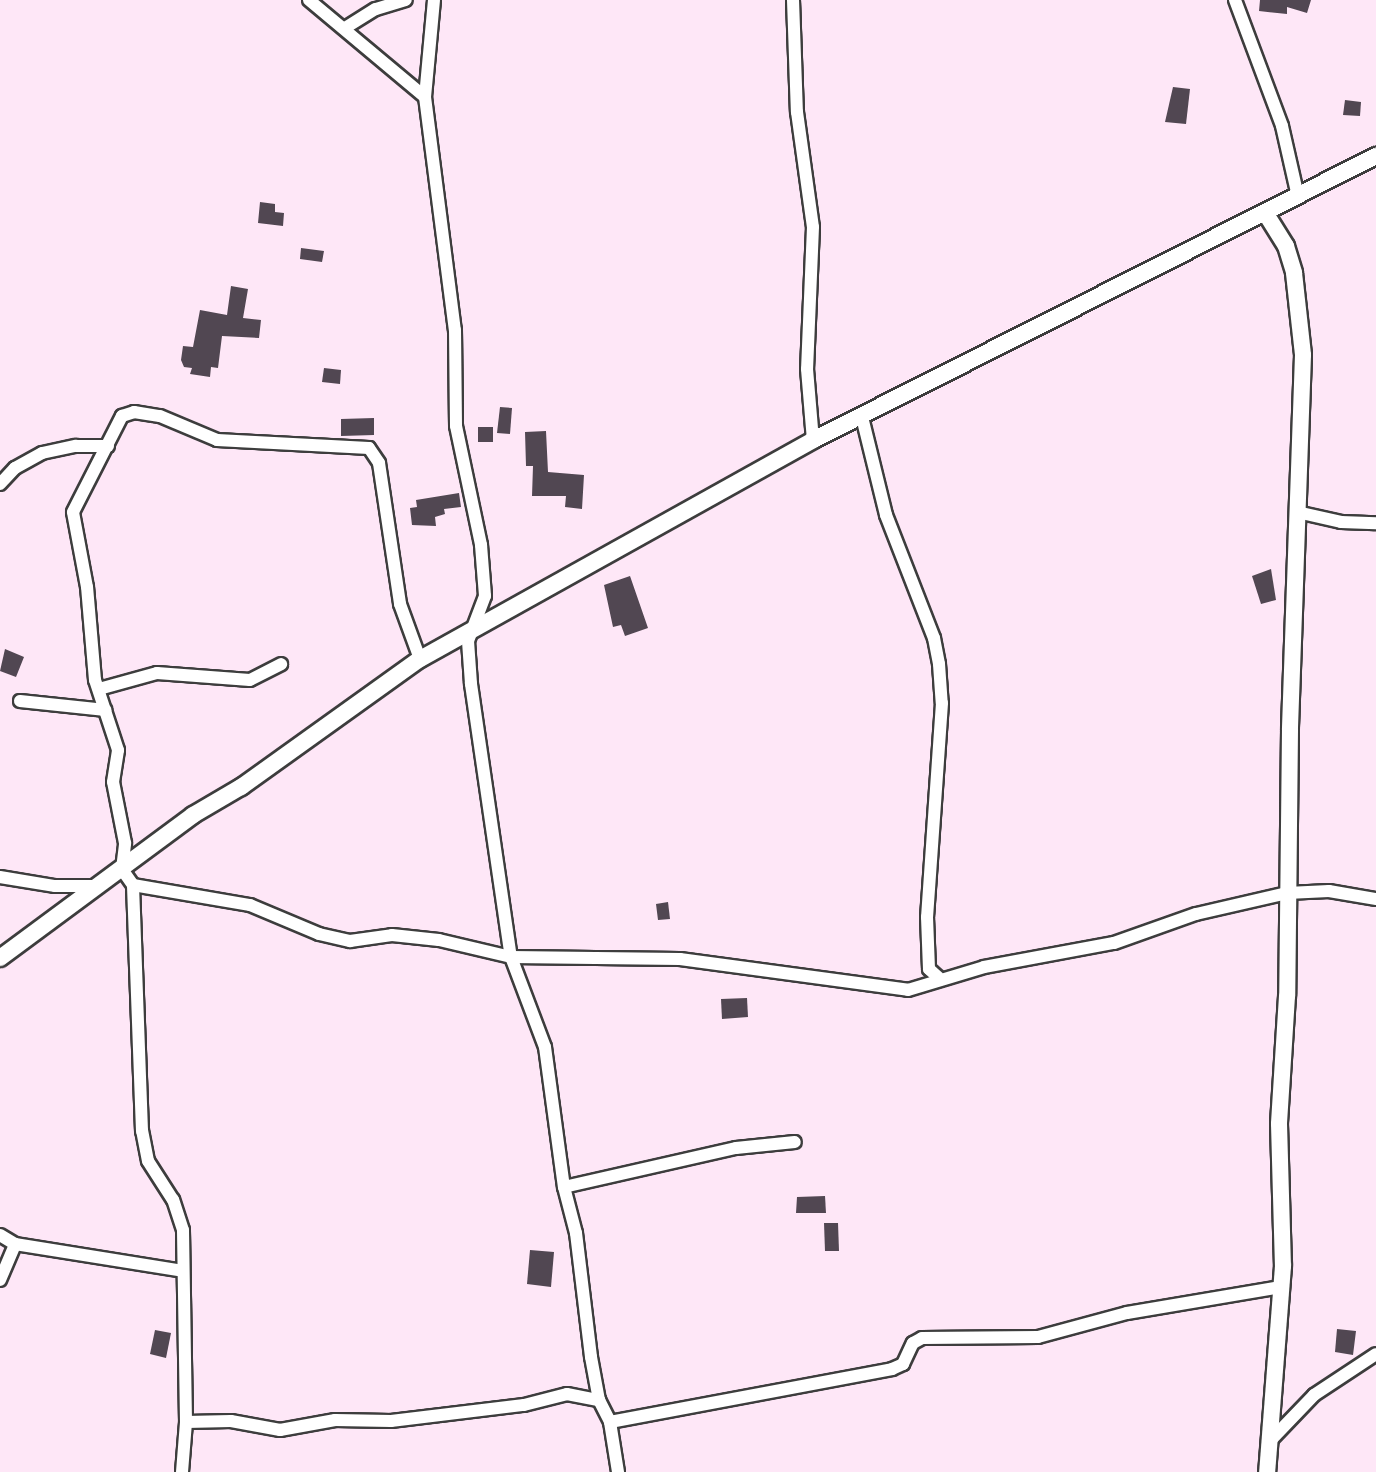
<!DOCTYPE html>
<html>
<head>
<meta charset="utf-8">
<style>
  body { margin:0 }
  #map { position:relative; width:1376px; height:1472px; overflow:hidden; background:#fee7f7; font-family:"Roboto Serif",serif }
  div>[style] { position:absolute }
  .building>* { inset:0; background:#514752 }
  .roads { filter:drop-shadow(2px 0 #3d3d3d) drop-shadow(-2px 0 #3d3d3d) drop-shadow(0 2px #3d3d3d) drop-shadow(0 -2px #3d3d3d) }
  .minor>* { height:12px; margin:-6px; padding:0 6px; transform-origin:6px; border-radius:6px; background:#fff }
  .tertiary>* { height:16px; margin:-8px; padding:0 8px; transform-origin:8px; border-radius:8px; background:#fff }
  span { translate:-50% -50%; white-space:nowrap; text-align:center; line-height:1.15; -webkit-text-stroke:7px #fff; paint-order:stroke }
</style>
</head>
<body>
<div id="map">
  <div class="building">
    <div style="clip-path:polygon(1260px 0,1311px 0,1307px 13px,1287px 7px,1287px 14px,1259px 11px)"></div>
    <div style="clip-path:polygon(1173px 87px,1190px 89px,1186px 124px,1165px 122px)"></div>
    <div style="clip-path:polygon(1345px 100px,1361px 102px,1360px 116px,1343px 115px)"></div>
    <div style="clip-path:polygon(260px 202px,275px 204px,275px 212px,284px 213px,283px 226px,258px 223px)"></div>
    <div style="clip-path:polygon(301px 248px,324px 251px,322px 262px,300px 259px)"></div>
    <div style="clip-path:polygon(231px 286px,248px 289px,243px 318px,261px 320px,259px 338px,222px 336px,218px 368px,211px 367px,210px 377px,190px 374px,192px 368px,184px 367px,181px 360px,183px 346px,193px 347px,200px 310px,227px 315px)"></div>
    <div style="clip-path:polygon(324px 368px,341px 370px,340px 384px,322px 382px)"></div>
    <div style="clip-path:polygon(500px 407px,512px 408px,510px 434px,497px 433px)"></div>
    <div style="clip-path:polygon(374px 418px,374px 435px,341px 436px,341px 419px)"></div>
    <div style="clip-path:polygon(478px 427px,493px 427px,493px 442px,478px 442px)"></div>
    <div style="clip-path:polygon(546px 431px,548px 472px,584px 475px,582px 509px,565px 507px,566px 496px,532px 496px,533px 466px,526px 466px,525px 432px)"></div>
    <div style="clip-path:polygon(459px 493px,461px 507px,444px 509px,445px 514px,435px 517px,436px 526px,412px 525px,410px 508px,417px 507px,416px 500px)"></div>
    <div style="clip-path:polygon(1271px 569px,1276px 600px,1261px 604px,1252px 576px)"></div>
    <div style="clip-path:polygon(630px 576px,648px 628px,625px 636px,621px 625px,613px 627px,604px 585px)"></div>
    <div style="clip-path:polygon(5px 649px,24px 657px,16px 677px,0 671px)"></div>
    <div style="clip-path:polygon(668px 902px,670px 919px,658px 920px,656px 904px)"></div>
    <div style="clip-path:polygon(747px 998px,748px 1017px,722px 1019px,721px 999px)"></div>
    <div style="clip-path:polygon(825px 1196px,826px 1213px,796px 1213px,797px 1197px)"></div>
    <div style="clip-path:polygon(824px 1223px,838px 1223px,839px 1251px,825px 1251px)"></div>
    <div style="clip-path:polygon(530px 1250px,554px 1252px,551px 1287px,527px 1284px)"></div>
    <div style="clip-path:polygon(1337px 1329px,1356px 1331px,1353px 1355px,1335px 1352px)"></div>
    <div style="clip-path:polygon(155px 1330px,171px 1333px,166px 1358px,150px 1354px)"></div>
  </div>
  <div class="roads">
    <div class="minor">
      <div style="left:309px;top:0;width:151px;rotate:39.9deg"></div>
      <div style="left:434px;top:0;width:97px;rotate:95.3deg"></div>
      <div style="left:425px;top:97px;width:235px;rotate:82.7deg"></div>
      <div style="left:455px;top:330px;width:96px;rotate:89.4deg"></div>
      <div style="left:456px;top:426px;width:122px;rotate:78.1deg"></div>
      <div style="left:481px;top:545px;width:51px;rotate:85.5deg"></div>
      <div style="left:485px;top:596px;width:48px;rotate:110.7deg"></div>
      <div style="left:468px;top:641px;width:43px;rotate:86deg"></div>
      <div style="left:471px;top:684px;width:276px;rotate:81.7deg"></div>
      <div style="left:511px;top:957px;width:96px;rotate:69.3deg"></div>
      <div style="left:545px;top:1047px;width:141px;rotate:82.3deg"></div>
      <div style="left:564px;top:1187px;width:48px;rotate:75.4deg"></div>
      <div style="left:576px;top:1233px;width:125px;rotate:83.1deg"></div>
      <div style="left:591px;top:1357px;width:44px;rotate:79.5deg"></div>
      <div style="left:599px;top:1400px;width:25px;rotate:63deg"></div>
      <div style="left:610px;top:1422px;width:51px;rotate:80.9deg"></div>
      <div style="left:793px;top:0;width:112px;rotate:88deg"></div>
      <div style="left:797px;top:112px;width:116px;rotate:82.1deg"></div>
      <div style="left:813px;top:227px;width:142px;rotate:92.4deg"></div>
      <div style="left:807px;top:369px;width:71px;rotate:85.2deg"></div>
      <div style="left:1235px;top:0;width:134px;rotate:69.5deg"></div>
      <div style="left:1282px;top:126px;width:68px;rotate:77.2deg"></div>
      <div style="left:345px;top:28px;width:36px;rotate:-32deg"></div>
      <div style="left:376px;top:9px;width:31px;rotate:-17deg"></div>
      <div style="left:862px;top:417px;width:101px;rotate:76.2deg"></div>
      <div style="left:886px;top:515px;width:132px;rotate:68.7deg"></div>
      <div style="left:934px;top:638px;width:26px;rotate:79deg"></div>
      <div style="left:939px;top:664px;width:39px;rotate:86deg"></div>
      <div style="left:942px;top:703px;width:215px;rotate:94deg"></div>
      <div style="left:927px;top:917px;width:52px;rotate:87.8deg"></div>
      <div style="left:929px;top:969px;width:12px;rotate:42deg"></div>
      <div style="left:0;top:484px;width:22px;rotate:-47deg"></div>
      <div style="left:15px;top:468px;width:31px;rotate:-29deg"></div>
      <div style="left:42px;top:453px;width:35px;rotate:-12deg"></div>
      <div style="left:76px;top:446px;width:32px"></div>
      <div style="left:1297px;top:512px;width:45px;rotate:12.8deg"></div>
      <div style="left:1341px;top:522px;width:35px;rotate:2deg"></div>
      <div style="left:99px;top:689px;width:60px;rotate:-15.4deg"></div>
      <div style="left:157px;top:673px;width:93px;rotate:4.3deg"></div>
      <div style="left:250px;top:680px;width:35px;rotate:-27deg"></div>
      <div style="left:20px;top:701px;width:86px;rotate:6deg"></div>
      <div style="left:0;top:877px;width:56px;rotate:9.3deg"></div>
      <div style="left:55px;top:886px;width:40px"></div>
      <div style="left:133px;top:885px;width:119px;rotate:9.7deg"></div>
      <div style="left:250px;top:905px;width:75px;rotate:22.8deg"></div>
      <div style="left:319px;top:934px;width:32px;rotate:13deg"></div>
      <div style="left:350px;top:941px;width:42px;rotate:-8.1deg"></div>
      <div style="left:392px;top:935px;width:47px;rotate:6.1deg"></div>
      <div style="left:439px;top:940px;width:74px;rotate:13.3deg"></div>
      <div style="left:511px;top:957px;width:169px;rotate:0.7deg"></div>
      <div style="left:680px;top:959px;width:230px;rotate:7.7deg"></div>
      <div style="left:908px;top:990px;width:79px;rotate:-16.8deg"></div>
      <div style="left:984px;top:967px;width:132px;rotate:-10.5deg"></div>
      <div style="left:1114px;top:943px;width:87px;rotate:-19.5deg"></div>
      <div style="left:1196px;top:914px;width:93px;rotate:-13deg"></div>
      <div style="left:1287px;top:893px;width:42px;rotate:-2.7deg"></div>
      <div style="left:1329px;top:891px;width:48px;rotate:9.7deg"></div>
      <div style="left:564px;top:1187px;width:176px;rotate:-12.8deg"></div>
      <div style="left:736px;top:1148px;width:59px;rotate:-5.8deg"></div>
      <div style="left:0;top:1235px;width:17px;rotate:31deg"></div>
      <div style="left:15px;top:1244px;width:170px;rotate:9.1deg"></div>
      <div style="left:0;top:1280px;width:39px;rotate:-67deg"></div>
      <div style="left:186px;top:1422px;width:45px;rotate:-1.3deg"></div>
      <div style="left:231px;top:1421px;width:50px;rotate:10.4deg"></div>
      <div style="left:280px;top:1430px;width:56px;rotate:-10.3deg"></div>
      <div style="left:335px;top:1420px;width:56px;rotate:1deg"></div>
      <div style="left:391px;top:1421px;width:134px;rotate:-6.9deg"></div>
      <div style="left:524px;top:1405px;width:44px;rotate:-14.3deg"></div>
      <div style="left:567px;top:1394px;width:33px;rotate:11deg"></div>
      <div style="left:610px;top:1422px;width:287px;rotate:-10.6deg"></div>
      <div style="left:892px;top:1369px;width:12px;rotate:-24deg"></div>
      <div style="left:903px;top:1364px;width:23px;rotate:-65deg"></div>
      <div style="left:913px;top:1343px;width:10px;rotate:-29deg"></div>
      <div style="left:922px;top:1338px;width:116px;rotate:-0.5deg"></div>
      <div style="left:1038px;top:1337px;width:92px;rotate:-15.1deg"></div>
      <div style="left:1127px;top:1313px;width:156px;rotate:-9.6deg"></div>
      <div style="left:1269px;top:1442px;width:65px;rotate:-46.2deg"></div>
      <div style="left:1314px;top:1395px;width:74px;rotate:-33.5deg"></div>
      <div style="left:182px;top:1472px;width:50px;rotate:-85.4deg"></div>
      <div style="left:186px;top:1422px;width:192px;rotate:-90.9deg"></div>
      <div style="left:183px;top:1230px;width:32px;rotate:-108deg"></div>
      <div style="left:173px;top:1200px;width:46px;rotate:-122.7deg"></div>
      <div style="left:148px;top:1161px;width:31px;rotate:-101deg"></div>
      <div style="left:142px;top:1131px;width:246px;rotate:-92.1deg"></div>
      <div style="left:133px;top:885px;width:19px;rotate:-125deg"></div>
      <div style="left:122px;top:869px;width:26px;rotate:-83deg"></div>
      <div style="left:125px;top:843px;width:62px;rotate:-101.1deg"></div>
      <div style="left:113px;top:782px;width:32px;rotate:-81deg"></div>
      <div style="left:118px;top:750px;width:74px;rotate:-108.2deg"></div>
      <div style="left:95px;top:680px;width:93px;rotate:-94.9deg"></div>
      <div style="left:87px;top:587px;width:76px;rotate:-100.6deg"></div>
      <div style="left:73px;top:512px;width:108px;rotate:-63deg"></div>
      <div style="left:122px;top:416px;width:13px;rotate:-18deg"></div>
      <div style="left:134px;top:412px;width:26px;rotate:9deg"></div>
      <div style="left:160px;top:416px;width:62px;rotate:22.8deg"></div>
      <div style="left:217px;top:440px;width:152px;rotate:3deg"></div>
      <div style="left:369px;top:448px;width:18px;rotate:56deg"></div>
      <div style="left:379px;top:463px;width:143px;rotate:81.5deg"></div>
      <div style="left:400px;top:604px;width:59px;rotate:70deg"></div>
    </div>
    <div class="tertiary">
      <div style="left:1266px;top:214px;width:38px;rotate:58deg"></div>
      <div style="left:1286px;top:246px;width:28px;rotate:73deg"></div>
      <div style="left:1294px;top:273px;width:82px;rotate:83.7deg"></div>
      <div style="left:1303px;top:355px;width:375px;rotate:92deg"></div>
      <div style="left:1290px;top:730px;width:266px;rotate:90.6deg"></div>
      <div style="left:1287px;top:996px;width:128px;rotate:93.6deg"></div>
      <div style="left:1279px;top:1124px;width:142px;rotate:88.4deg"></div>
      <div style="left:1283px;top:1266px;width:207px;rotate:94.4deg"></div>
      <div style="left:0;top:958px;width:240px;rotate:-36.5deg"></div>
      <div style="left:193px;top:815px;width:56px;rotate:-30.3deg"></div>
      <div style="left:241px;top:787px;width:220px;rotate:-35.6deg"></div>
      <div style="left:420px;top:659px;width:450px;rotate:-29.1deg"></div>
      <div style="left:813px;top:440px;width:631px;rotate:-26.77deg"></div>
    </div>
  </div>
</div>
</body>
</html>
